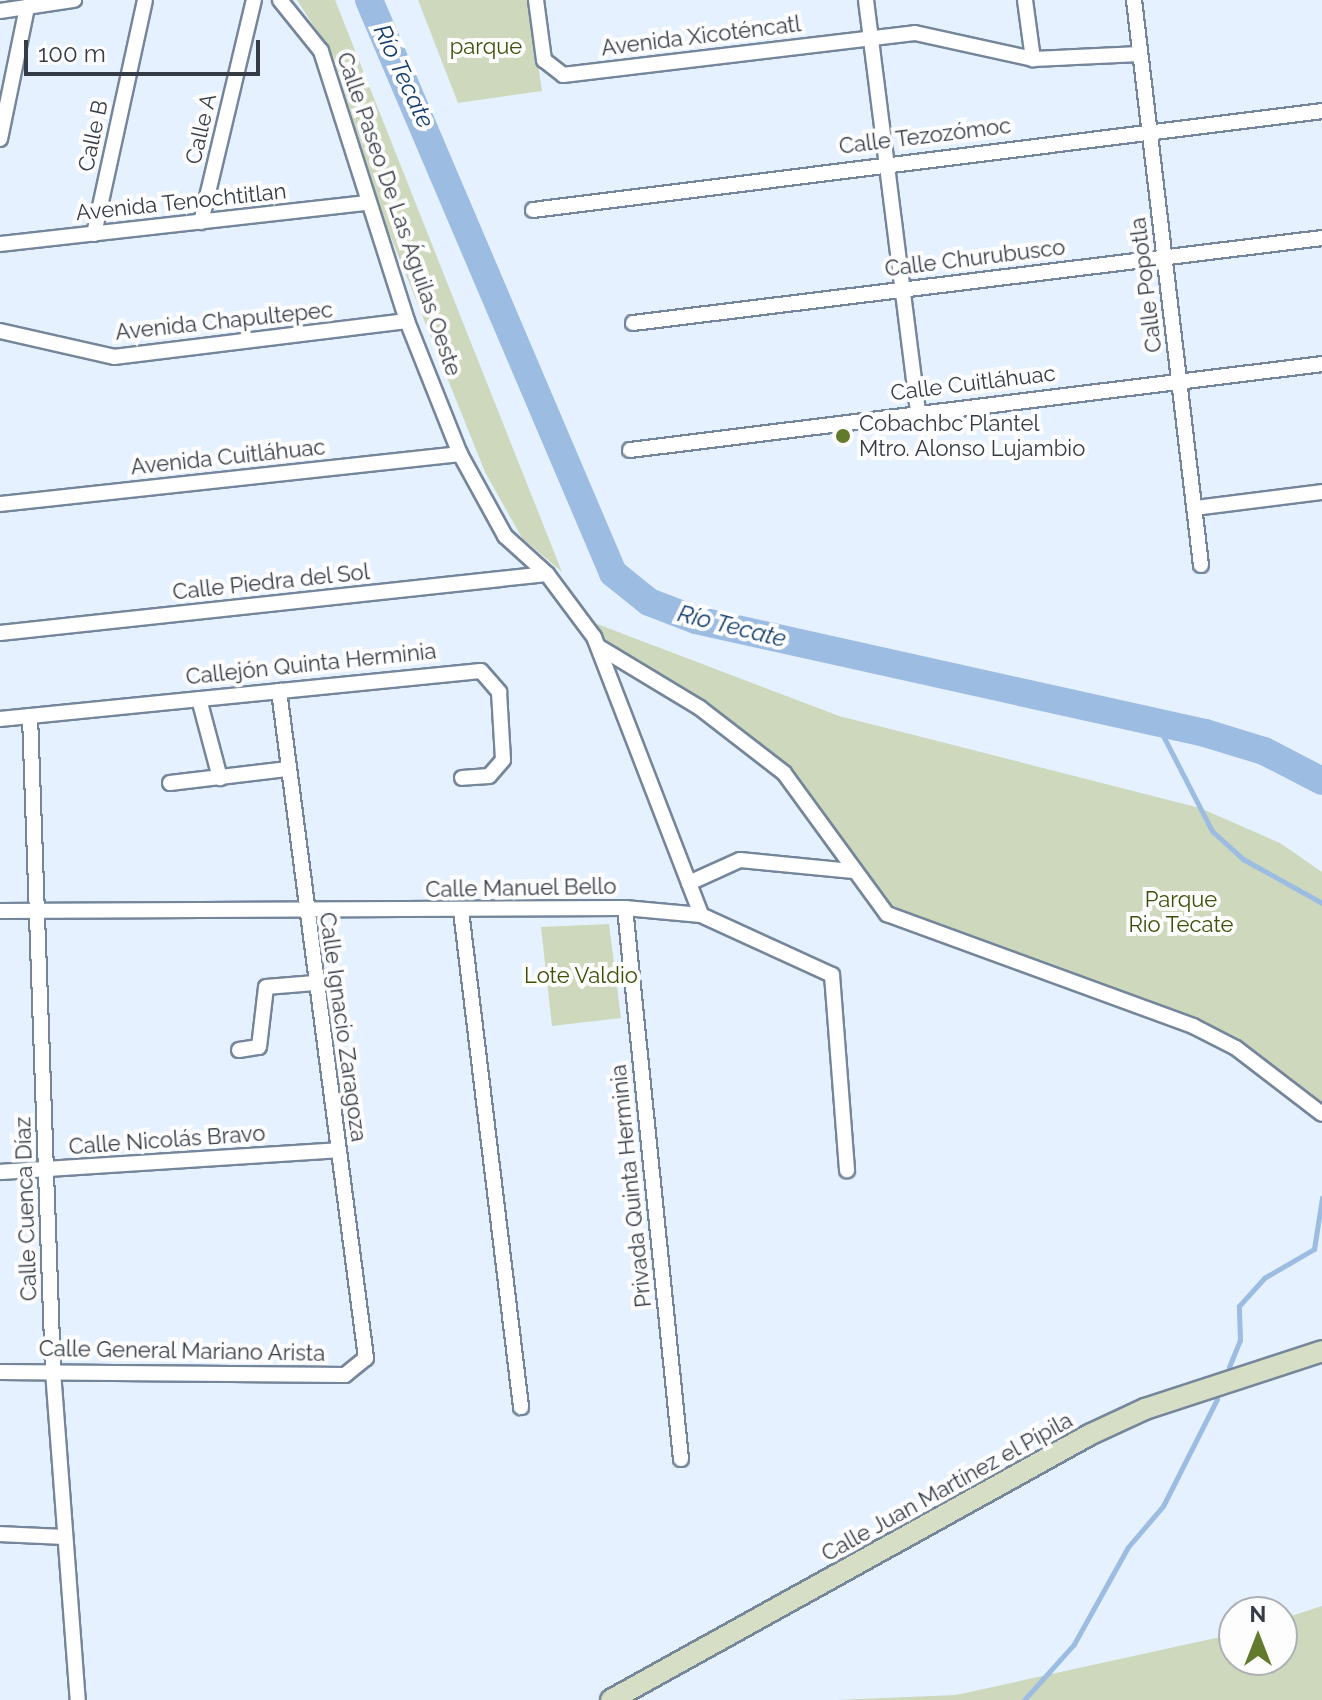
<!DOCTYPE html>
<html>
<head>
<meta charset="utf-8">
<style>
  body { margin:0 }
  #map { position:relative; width:1322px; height:1700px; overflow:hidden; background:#e6f1ff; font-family:Raleway,sans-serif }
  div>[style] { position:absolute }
  .green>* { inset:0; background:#cdd8bc }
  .stream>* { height:5px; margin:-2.5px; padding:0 2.5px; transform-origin:2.5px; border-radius:2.5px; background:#9cbce2 }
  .river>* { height:28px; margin:-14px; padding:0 14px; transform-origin:14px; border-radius:14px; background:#9cbce2 }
  .roads { filter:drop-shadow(2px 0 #75869b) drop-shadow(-2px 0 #75869b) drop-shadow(0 2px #75869b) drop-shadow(0 -2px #75869b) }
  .street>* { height:14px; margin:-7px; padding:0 7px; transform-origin:7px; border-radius:7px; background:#fff }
  .secondary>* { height:20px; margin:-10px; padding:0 10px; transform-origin:10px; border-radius:10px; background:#d7dec6 }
  .dots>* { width:22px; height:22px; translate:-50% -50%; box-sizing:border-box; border:4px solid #fdfdfd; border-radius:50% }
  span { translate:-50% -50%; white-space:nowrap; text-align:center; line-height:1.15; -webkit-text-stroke:8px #fdfdfd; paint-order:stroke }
  .street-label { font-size:22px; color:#353c46 }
  .park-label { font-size:22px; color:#3d4f06 }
  .poi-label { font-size:22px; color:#353c46 }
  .left { translate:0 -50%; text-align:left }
  .water-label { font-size:24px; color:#123d6d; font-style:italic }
  .north { position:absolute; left:1218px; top:1596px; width:80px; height:80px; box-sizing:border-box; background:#fdfdfd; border:2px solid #adb0b4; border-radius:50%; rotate:0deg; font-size:22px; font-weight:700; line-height:32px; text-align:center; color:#353c46 }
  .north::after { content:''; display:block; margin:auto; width:28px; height:36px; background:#637a2c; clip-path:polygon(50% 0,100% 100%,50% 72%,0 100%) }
  .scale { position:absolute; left:24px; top:40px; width:236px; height:36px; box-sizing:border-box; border:4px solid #353c46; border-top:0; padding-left:10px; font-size:24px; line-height:28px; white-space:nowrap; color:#353c46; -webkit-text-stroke:6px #fdfdfd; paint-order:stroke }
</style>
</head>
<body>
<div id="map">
  <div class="green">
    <div style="clip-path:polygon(297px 0,335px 0,562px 572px,522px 538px,485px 472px,386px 225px,333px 56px)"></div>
    <div style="clip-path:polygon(418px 0,528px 0,542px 91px,458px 103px)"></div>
    <div style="clip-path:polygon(584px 619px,839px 716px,1200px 808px,1280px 843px,1322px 872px,1322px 1119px,1253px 1062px,1189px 1025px,883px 908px,756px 748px,626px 661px)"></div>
    <div style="clip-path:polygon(609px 924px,621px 1018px,552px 1026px,541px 927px)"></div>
    <div style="clip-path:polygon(1322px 1606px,1322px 1700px,837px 1700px,956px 1695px,1234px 1634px,1234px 1660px,1282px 1660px,1282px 1619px)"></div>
  </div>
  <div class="stream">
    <div style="left:1156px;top:722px;width:123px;rotate:62.8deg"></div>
    <div style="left:1212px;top:831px;width:42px;rotate:42.1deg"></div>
    <div style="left:1243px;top:859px;width:90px;rotate:29.1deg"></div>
    <div style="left:1229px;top:1367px;width:29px;rotate:-68deg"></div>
    <div style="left:1240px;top:1340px;width:34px;rotate:-92deg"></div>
    <div style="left:1239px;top:1306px;width:38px;rotate:-48deg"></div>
    <div style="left:1264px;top:1278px;width:58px;rotate:-30.1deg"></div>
    <div style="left:1314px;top:1249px;width:52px;rotate:-81.1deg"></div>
    <div style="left:1024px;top:1700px;width:75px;rotate:-48.2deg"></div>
    <div style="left:1074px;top:1644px;width:111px;rotate:-60.9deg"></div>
    <div style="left:1128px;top:1547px;width:54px;rotate:-49.5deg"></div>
    <div style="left:1163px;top:1506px;width:120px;rotate:-63.2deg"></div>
  </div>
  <div class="river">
    <div style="left:369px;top:0;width:623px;rotate:66.93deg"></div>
    <div style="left:613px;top:573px;width:46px;rotate:38.9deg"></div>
    <div style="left:649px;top:602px;width:50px;rotate:21deg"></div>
    <div style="left:696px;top:620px;width:521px;rotate:12.52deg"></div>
    <div style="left:1205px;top:733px;width:62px;rotate:17deg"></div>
    <div style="left:1264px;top:751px;width:65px;rotate:27.3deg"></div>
  </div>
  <div class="roads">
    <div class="street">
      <div style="left:280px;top:0;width:65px;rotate:51.2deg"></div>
      <div style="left:321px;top:51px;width:283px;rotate:72.3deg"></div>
      <div style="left:407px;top:321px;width:143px;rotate:68.3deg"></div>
      <div style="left:460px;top:454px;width:94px;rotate:61.2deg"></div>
      <div style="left:505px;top:536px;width:57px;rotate:42.1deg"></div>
      <div style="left:547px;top:574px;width:79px;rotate:53.3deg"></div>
      <div style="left:594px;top:637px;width:298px;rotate:68.9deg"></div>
      <div style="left:536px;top:0;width:61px;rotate:82.4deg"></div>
      <div style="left:544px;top:60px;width:24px;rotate:38deg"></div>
      <div style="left:563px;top:75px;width:354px;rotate:-6.8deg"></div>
      <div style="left:915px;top:33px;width:121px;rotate:12.4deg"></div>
      <div style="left:1033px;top:59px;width:107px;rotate:-2.7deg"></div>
      <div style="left:866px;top:0;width:414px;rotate:82.8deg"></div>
      <div style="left:1025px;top:0;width:60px;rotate:82.3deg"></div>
      <div style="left:1134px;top:0;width:569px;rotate:83.24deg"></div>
      <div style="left:0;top:11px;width:75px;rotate:-8.5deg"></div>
      <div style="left:0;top:139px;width:135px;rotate:-78.4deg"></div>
      <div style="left:533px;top:210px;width:795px;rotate:-7.15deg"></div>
      <div style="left:201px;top:222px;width:228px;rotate:-76.6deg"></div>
      <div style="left:94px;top:234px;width:239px;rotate:-77.7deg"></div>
      <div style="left:0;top:244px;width:369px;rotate:-6.4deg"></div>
      <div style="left:633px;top:323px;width:694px;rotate:-7.03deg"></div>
      <div style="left:0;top:331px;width:117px;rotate:12.8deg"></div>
      <div style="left:114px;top:357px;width:295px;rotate:-7deg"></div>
      <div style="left:630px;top:450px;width:697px;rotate:-7.08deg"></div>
      <div style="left:0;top:504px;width:463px;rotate:-6.2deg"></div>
      <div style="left:1195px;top:508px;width:128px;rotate:-7.2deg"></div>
      <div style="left:0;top:633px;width:550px;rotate:-6.16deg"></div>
      <div style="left:599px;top:647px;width:118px;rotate:31.1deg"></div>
      <div style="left:700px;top:708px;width:106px;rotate:37.7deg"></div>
      <div style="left:784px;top:773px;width:175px;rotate:53.9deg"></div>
      <div style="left:887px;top:914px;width:326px;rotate:20.1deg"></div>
      <div style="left:1193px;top:1026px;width:48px;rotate:27.1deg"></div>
      <div style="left:1236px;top:1048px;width:108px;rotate:37.5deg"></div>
      <div style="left:199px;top:699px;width:82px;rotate:75.1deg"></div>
      <div style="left:30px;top:716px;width:655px;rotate:87.99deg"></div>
      <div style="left:53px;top:1371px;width:330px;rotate:85.7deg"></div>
      <div style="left:0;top:719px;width:483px;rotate:-5.7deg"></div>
      <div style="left:481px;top:671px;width:28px;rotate:49deg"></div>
      <div style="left:499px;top:692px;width:68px;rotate:86.6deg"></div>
      <div style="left:503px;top:760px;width:21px;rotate:131deg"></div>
      <div style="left:489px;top:776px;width:27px;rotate:176deg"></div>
      <div style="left:170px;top:783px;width:119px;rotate:-6.8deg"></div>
      <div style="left:689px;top:883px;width:56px;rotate:-24.3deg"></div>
      <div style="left:740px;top:860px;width:114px;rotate:5.6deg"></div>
      <div style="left:625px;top:908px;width:554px;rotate:84.2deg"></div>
      <div style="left:0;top:911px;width:625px;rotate:-0.28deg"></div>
      <div style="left:625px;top:908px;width:76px;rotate:5.3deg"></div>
      <div style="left:701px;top:915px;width:144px;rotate:24.6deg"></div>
      <div style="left:832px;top:975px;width:196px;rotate:85.6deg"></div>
      <div style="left:461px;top:911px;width:500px;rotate:83.1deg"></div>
      <div style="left:239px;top:1050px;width:20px;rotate:-9deg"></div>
      <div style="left:259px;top:1047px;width:60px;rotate:-83.3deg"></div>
      <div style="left:266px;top:987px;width:49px;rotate:-4.7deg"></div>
      <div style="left:0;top:1172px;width:339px;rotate:-3.7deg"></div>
      <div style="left:0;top:1372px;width:345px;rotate:0.5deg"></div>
      <div style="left:345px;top:1375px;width:27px;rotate:-39deg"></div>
      <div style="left:366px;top:1358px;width:673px;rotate:-97.43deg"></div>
      <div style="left:0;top:1534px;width:63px;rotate:2.7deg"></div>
    </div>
    <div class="secondary">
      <div style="left:611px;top:1700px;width:547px;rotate:-29deg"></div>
      <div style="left:1089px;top:1435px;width:62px;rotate:-24.9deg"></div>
      <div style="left:1145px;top:1409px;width:186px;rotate:-18.1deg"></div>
    </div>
  </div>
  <div class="dots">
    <div style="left:843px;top:436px;background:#637a2c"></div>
  </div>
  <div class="street-label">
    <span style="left:701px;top:36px;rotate:-7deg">Avenida Xicoténcatl</span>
    <span style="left:201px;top:129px;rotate:-77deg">Calle A</span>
    <span style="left:93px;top:136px;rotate:-78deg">Calle B</span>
    <span style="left:925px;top:136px;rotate:-7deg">Calle Tezozómoc</span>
    <span style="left:181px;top:202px;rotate:-6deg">Avenida Tenochtitlan</span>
    <span style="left:399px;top:214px;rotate:71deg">Calle Paseo De Las Águilas Oeste</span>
    <span style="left:975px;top:258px;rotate:-7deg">Calle Churubusco</span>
    <span style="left:1146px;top:285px;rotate:-97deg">Calle Popotla</span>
    <span style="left:224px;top:321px;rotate:-6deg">Avenida Chapultepec</span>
    <span style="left:973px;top:383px;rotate:-7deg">Calle Cuitláhuac</span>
    <span style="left:228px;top:457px;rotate:-6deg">Avenida Cuitláhuac</span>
    <span style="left:271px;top:582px;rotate:-6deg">Calle Piedra del Sol</span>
    <span style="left:311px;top:664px;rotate:-6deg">Callejón Quinta Herminia</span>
    <span style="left:521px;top:888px;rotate:-1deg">Calle Manuel Bello</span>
    <span style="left:343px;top:1027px;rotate:82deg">Calle Ignacio Zaragoza</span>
    <span style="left:167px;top:1140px;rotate:-4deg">Calle Nicolás Bravo</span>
    <span style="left:631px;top:1186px;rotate:-96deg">Privada Quinta Herminia</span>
    <span style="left:26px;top:1209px;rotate:-92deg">Calle Cuenca Díaz</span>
    <span style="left:182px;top:1351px;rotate:1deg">Calle General Mariano Arista</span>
    <span style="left:947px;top:1487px;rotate:-29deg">Calle Juan Martínez el Pípila</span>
  </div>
  <div class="park-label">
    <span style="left:486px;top:47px">parque</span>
    <span style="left:1181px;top:912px">Parque<br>Rio Tecate</span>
    <span style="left:581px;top:976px">Lote Valdio</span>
  </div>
  <div class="poi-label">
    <span class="left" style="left:859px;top:436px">Cobachbc Plantel<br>Mtro. Alonso Lujambio</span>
  </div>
  <div class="water-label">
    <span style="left:404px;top:76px;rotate:65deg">Río Tecate</span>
    <span style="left:732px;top:626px;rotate:14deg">Río Tecate</span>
  </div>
  <div class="north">N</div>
  <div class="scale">100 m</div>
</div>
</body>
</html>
